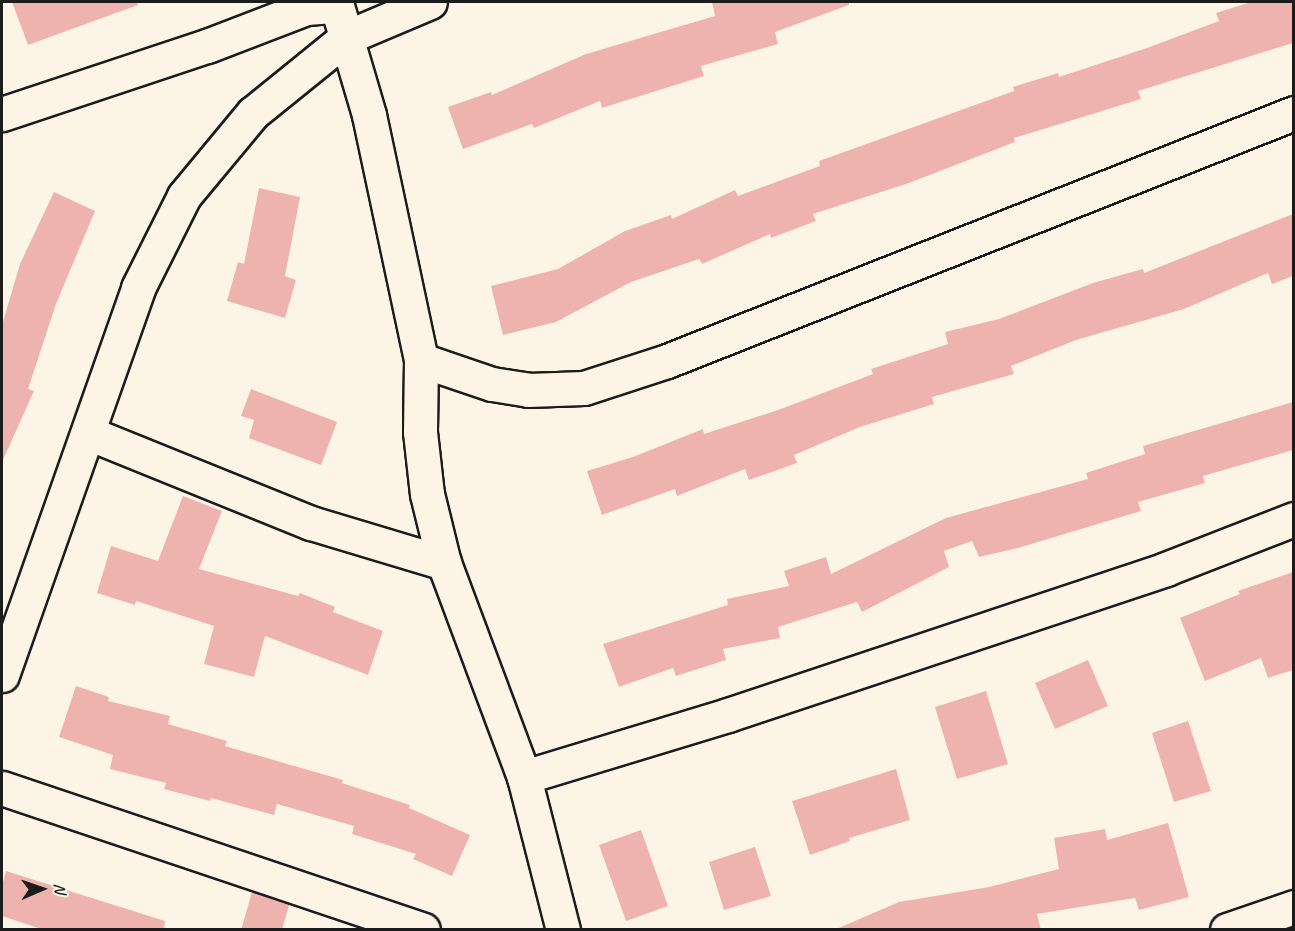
<!DOCTYPE html>
<html>
<head>
<meta charset="utf-8">
<style>
  body { margin:0 }
  #map { position:relative; width:1295px; height:931px; overflow:hidden; background:#fcf5e5; font-family:Caveat,sans-serif }
  div>[style] { position:absolute }
  .building>* { inset:0; background:#efb3af }
  .roads { filter:drop-shadow(2px 0 #1c1c1c) drop-shadow(-2px 0 #1c1c1c) drop-shadow(0 2px #1c1c1c) drop-shadow(0 -2px #1c1c1c) }
  .minor>* { height:33px; margin:-16.5px; padding:0 16.5px; transform-origin:16.5px; border-radius:16.5px; background:#fcf5e5 }
  .secondary>* { height:33px; margin:-16.5px; padding:0 16.5px; transform-origin:16.5px; border-radius:16.5px; background:#fcf5e5 }
  span { translate:-50% -50%; white-space:nowrap; text-align:center; line-height:1.15; -webkit-text-stroke:4.5px #fcf5e5; paint-order:stroke }
  .frame { position:absolute; inset:0; border:3px solid #1c1c1c; pointer-events:none }
  .north { position:absolute; left:12px; top:859px; width:60px; height:60px; -webkit-text-stroke:4px #fcf5e5; paint-order:stroke; rotate:88deg; font-size:16px; font-weight:700; line-height:24px; text-align:center; color:#1c1c1c }
  .north::after { content:''; display:block; margin:auto; width:21px; height:27px; background:#1c1c1c; clip-path:polygon(50% 0,100% 100%,50% 72%,0 100%) }
</style>
</head>
<body>
<div id="map">
  <div class="building">
    <div style="clip-path:polygon(12px 2px,137px 2px,138px 5px,28px 45px)"></div>
    <div style="clip-path:polygon(712px 2px,849px 2px,849px 5px,775px 32px,778px 44px,701px 66px,704px 76px,602px 108px,600px 101px,534px 128px,532px 124px,463px 149px,448px 107px,491px 92px,492px 95px,586px 54px,715px 16px)"></div>
    <div style="clip-path:polygon(1251px 2px,1293px 2px,1293px 43px,1138px 91px,1141px 99px,1014px 138px,1015px 142px,909px 183px,813px 214px,816px 221px,771px 238px,770px 234px,702px 264px,699px 259px,631px 282px,556px 322px,503px 335px,491px 286px,558px 269px,625px 231px,671px 215px,672px 219px,735px 190px,738px 196px,820px 166px,819px 161px,1014px 91px,1013px 87px,1058px 73px,1059px 77px,1147px 48px,1219px 21px,1216px 13px)"></div>
    <div style="clip-path:polygon(259px 188px,300px 197px,285px 276px,296px 280px,285px 318px,227px 301px,238px 262px,244px 264px)"></div>
    <div style="clip-path:polygon(54px 192px,95px 211px,56px 304px,28px 389px,34px 391px,2px 462px,2px 325px,20px 264px)"></div>
    <div style="clip-path:polygon(1293px 214px,1293px 276px,1272px 284px,1268px 273px,1184px 309px,1076px 340px,1011px 366px,1014px 374px,932px 397px,934px 404px,860px 427px,794px 455px,797px 463px,749px 480px,745px 469px,677px 496px,675px 489px,602px 515px,587px 471px,633px 457px,703px 429px,704px 434px,778px 410px,873px 374px,871px 369px,948px 344px,945px 332px,999px 319px,1093px 283px,1143px 269px,1144px 273px)"></div>
    <div style="clip-path:polygon(251px 389px,337px 422px,321px 465px,249px 438px,254px 420px,241px 416px)"></div>
    <div style="clip-path:polygon(1293px 402px,1293px 450px,1203px 476px,1205px 483px,1138px 502px,1141px 511px,1018px 548px,979px 557px,972px 541px,944px 551px,949px 567px,862px 612px,857px 602px,778px 627px,780px 638px,723px 649px,726px 660px,676px 676px,673px 668px,619px 687px,603px 644px,728px 605px,727px 599px,789px 586px,784px 571px,826px 557px,831px 574px,946px 518px,1088px 479px,1086px 473px,1145px 454px,1143px 446px)"></div>
    <div style="clip-path:polygon(183px 496px,222px 511px,199px 569px,298px 596px,300px 593px,335px 607px,333px 612px,383px 631px,368px 675px,265px 636px,254px 677px,204px 664px,214px 626px,136px 601px,135px 605px,97px 593px,111px 546px,158px 561px)"></div>
    <div style="clip-path:polygon(1293px 572px,1293px 670px,1268px 678px,1261px 658px,1205px 681px,1180px 618px,1240px 594px,1238px 591px)"></div>
    <div style="clip-path:polygon(1088px 660px,1108px 706px,1055px 729px,1035px 683px)"></div>
    <div style="clip-path:polygon(76px 686px,109px 697px,108px 701px,170px 716px,168px 724px,227px 741px,225px 746px,343px 780px,342px 783px,410px 805px,409px 808px,470px 835px,452px 876px,413px 859px,416px 854px,352px 834px,354px 826px,277px 804px,274px 815px,211px 798px,210px 801px,164px 789px,166px 783px,110px 769px,113px 755px,59px 737px)"></div>
    <div style="clip-path:polygon(986px 691px,1008px 764px,957px 779px,935px 707px)"></div>
    <div style="clip-path:polygon(1188px 721px,1211px 791px,1174px 802px,1152px 733px)"></div>
    <div style="clip-path:polygon(896px 769px,910px 820px,849px 838px,850px 841px,810px 855px,792px 801px)"></div>
    <div style="clip-path:polygon(1168px 823px,1189px 897px,1139px 910px,1135px 898px,1037px 914px,1041px 930px,834px 930px,899px 902px,989px 887px,1059px 869px,1054px 838px,1105px 829px,1107px 840px)"></div>
    <div style="clip-path:polygon(641px 830px,668px 906px,626px 921px,599px 845px)"></div>
    <div style="clip-path:polygon(755px 847px,771px 896px,724px 910px,709px 862px)"></div>
    <div style="clip-path:polygon(6px 871px,165px 921px,164px 930px,44px 930px,2px 916px,2px 886px)"></div>
    <div style="clip-path:polygon(252px 892px,289px 905px,282px 930px,241px 930px)"></div>
  </div>
  <div class="roads">
    <div class="minor">
      <div style="left:2px;top:114px;width:216px;rotate:-18.4deg"></div>
      <div style="left:207px;top:46px;width:106px;rotate:-21deg"></div>
      <div style="left:306px;top:8px;width:31px;rotate:-4deg"></div>
      <div style="left:337px;top:6px;width:114px;rotate:73.6deg"></div>
      <div style="left:369px;top:115px;width:250px;rotate:78deg"></div>
      <div style="left:421px;top:360px;width:72px;rotate:90.8deg"></div>
      <div style="left:420px;top:432px;width:62px;rotate:83.6deg"></div>
      <div style="left:427px;top:494px;width:71px;rotate:76.2deg"></div>
      <div style="left:444px;top:563px;width:228px;rotate:69.5deg"></div>
      <div style="left:524px;top:777px;width:158px;rotate:75.7deg"></div>
      <div style="left:421px;top:360px;width:75px;rotate:18.7deg"></div>
      <div style="left:492px;top:384px;width:36px;rotate:9deg"></div>
      <div style="left:528px;top:390px;width:56px;rotate:-2deg"></div>
      <div style="left:584px;top:388px;width:87px;rotate:-18deg"></div>
      <div style="left:667px;top:361px;width:674px;rotate:-21.58deg"></div>
      <div style="left:88px;top:433px;width:240px;rotate:22deg"></div>
      <div style="left:311px;top:523px;width:139px;rotate:16.7deg"></div>
      <div style="left:524px;top:777px;width:213px;rotate:-16.9deg"></div>
      <div style="left:728px;top:715px;width:462px;rotate:-18.4deg"></div>
      <div style="left:1166px;top:569px;width:137px;rotate:-21.3deg"></div>
      <div style="left:2px;top:788px;width:444px;rotate:18.6deg"></div>
      <div style="left:1227px;top:930px;width:71px;rotate:-18.9deg"></div>
    </div>
    <div class="secondary">
      <div style="left:2px;top:675px;width:410px;rotate:-70.6deg"></div>
      <div style="left:138px;top:288px;width:103px;rotate:-63.4deg"></div>
      <div style="left:184px;top:196px;width:108px;rotate:-50.3deg"></div>
      <div style="left:253px;top:113px;width:121px;rotate:-39deg"></div>
      <div style="left:347px;top:37px;width:90px;rotate:-22.9deg"></div>
    </div>
  </div>
  <div class="frame"></div>
  <div class="north">N</div>
</div>
</body>
</html>
